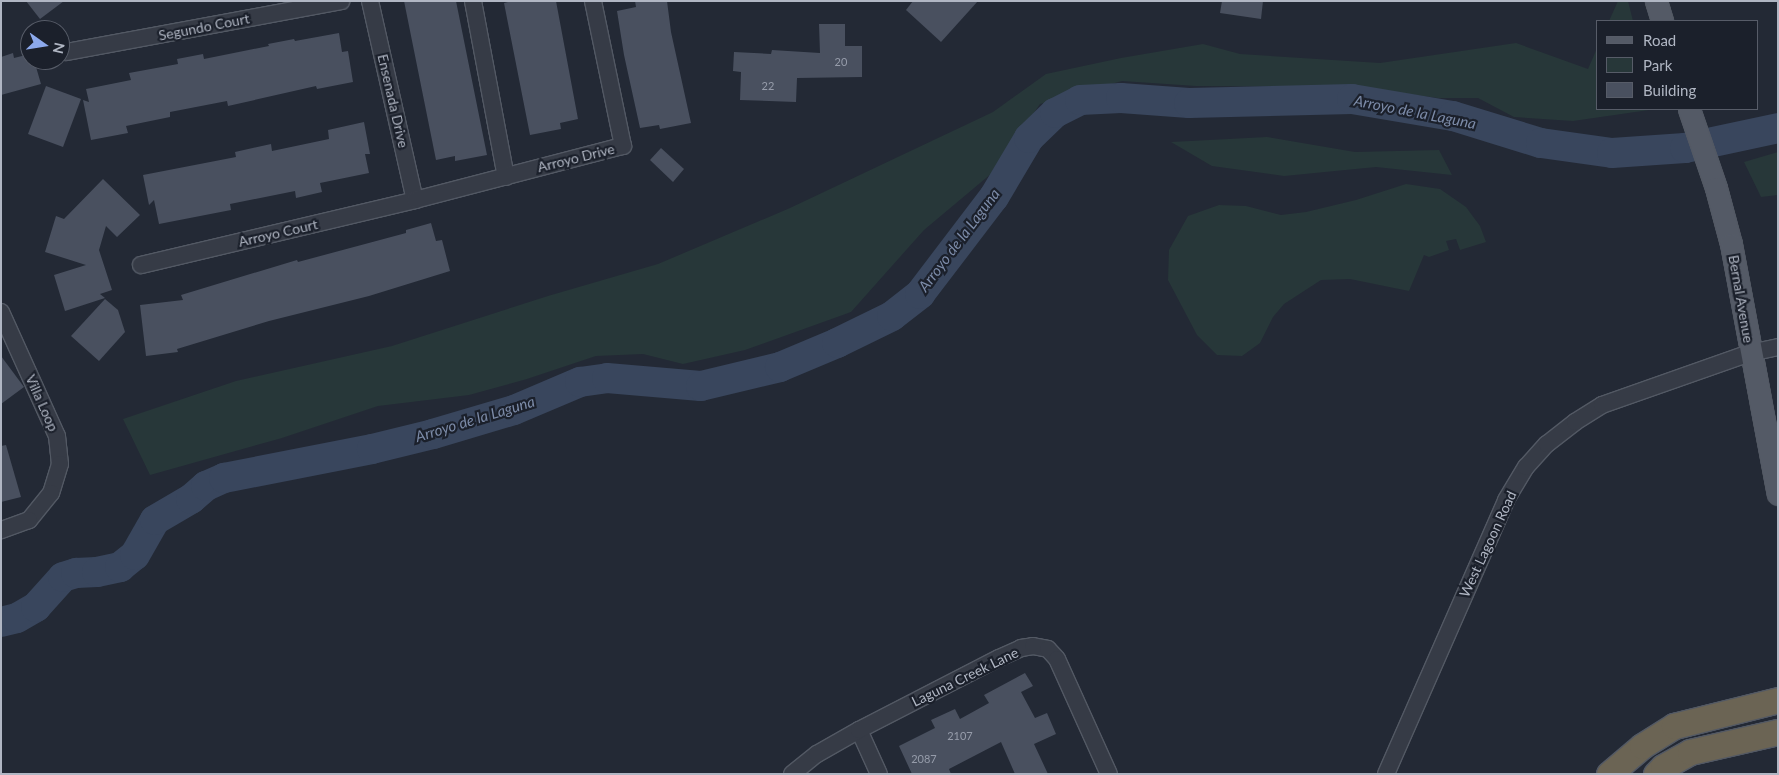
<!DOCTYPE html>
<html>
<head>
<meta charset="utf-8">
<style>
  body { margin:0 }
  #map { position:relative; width:1779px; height:775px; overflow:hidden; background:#232935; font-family:Lato,sans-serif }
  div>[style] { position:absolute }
  .green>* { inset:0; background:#273739 }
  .river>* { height:30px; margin:-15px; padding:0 15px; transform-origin:15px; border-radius:15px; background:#39465d }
  .building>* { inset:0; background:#49505f }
  .roads { filter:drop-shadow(1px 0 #535964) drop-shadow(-1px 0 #535964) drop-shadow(0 1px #535964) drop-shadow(0 -1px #535964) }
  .minor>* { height:16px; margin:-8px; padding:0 8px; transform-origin:8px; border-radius:8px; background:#363b46 }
  .major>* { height:21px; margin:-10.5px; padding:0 10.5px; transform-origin:10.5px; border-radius:10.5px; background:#545a66 }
  .highway>* { height:25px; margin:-12.5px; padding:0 12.5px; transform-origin:12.5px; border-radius:12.5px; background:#6b6454 }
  span { translate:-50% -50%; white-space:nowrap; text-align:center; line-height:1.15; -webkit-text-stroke:4.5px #1b202b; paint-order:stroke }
  .number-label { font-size:11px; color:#969caa }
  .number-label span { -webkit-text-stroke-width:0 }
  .street-label { font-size:14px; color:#b0b6c3 }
  .water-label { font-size:15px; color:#7c8ba8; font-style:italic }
  .frame { position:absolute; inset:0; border:2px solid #b0b6c3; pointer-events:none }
  .legend { position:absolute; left:1596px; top:20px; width:162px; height:90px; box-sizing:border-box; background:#1b202b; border:1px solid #575c68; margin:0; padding:6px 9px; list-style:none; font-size:15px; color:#b0b6c3 }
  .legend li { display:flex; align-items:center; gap:10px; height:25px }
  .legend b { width:25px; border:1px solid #575c68 }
  .north { position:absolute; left:20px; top:20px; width:50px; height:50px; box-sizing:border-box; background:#1b202b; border:1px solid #575c68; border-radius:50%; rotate:103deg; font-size:14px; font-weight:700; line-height:20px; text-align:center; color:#b0b6c3 }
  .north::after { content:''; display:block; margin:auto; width:18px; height:22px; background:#8ca9ec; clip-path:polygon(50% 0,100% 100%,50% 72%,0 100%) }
</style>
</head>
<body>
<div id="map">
  <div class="green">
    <div style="clip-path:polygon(1618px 1px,1628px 1px,1633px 21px,1609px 21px)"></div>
    <div style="clip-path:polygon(1516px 43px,1588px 69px,1598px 46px,1598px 109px,1656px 109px,1573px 121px,1514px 117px,1478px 98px,1438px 98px,1356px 87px,1196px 86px,1122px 81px,1040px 104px,992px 173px,924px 230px,851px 312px,745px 350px,683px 364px,643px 354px,596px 356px,527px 379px,469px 395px,378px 406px,282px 438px,150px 475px,123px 419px,236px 381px,392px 346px,548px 296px,658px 264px,790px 208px,993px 112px,1046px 74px,1121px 58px,1203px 44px,1240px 54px,1380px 63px)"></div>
    <div style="clip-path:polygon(1267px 137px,1355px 152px,1439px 150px,1452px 175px,1376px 167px,1284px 176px,1212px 166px,1171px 142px)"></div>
    <div style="clip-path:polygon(1778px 152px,1778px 195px,1761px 197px,1744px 162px)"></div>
    <div style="clip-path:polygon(1406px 184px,1440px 189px,1466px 207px,1480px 226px,1486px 242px,1460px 250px,1456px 239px,1446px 241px,1449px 250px,1429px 257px,1424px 255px,1409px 291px,1350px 279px,1321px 280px,1284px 304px,1273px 317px,1260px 343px,1242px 356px,1217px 355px,1197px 335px,1168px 280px,1169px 250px,1188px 216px,1219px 205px,1246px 206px,1281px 215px,1306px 212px,1356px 200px)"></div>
  </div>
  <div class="river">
    <div style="left:1px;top:622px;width:16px;rotate:-14deg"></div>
    <div style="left:17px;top:618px;width:22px;rotate:-30deg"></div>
    <div style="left:36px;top:607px;width:40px;rotate:-48deg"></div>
    <div style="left:63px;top:577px;width:14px;rotate:-17deg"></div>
    <div style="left:76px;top:573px;width:21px;rotate:-3deg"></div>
    <div style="left:97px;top:572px;width:24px;rotate:-12deg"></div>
    <div style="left:120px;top:567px;width:19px;rotate:-39deg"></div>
    <div style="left:135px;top:555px;width:40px;rotate:-60.3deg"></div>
    <div style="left:155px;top:520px;width:42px;rotate:-30.3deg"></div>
    <div style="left:191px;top:499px;width:20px;rotate:-41deg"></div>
    <div style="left:206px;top:486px;width:20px;rotate:-24deg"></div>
    <div style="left:224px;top:478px;width:151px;rotate:-11.1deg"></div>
    <div style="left:372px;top:449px;width:63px;rotate:-13.8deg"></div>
    <div style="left:433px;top:434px;width:84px;rotate:-16.5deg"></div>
    <div style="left:514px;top:410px;width:72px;rotate:-23deg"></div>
    <div style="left:580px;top:382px;width:27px;rotate:-8deg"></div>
    <div style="left:607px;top:378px;width:94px;rotate:4.9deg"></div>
    <div style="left:701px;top:386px;width:81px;rotate:-13.5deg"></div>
    <div style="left:780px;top:367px;width:62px;rotate:-22.8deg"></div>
    <div style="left:837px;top:343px;width:61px;rotate:-26.1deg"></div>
    <div style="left:892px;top:316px;width:36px;rotate:-38deg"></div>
    <div style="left:920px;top:294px;width:122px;rotate:-52.7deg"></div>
    <div style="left:994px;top:197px;width:69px;rotate:-59.3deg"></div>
    <div style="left:1029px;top:138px;width:36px;rotate:-44deg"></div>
    <div style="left:1055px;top:113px;width:28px;rotate:-27deg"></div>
    <div style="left:1080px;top:100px;width:41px;rotate:-2.8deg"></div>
    <div style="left:1121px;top:98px;width:68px;rotate:4.2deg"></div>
    <div style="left:1189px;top:103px;width:163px;rotate:-1.4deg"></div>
    <div style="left:1352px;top:99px;width:102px;rotate:9.6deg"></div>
    <div style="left:1453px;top:116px;width:92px;rotate:17.1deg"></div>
    <div style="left:1541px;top:143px;width:72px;rotate:8deg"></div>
    <div style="left:1612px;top:153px;width:73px;rotate:-3.9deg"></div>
    <div style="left:1685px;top:148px;width:95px;rotate:-12.1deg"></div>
  </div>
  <div class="building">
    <div style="clip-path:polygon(26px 1px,64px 1px,40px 19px)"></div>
    <div style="clip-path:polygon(404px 1px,456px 1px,487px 155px,455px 161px,455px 156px,436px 160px)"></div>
    <div style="clip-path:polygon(512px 1px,556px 1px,578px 119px,560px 123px,561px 129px,530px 135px,504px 3px)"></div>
    <div style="clip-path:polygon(635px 1px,667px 1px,671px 32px,691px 123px,660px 129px,659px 125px,640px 128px,624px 55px,617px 11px,636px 7px)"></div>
    <div style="clip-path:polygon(913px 1px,978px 1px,941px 42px,906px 10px)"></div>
    <div style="clip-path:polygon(1222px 1px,1263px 1px,1261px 19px,1220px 13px)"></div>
    <div style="clip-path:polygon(819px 24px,845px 24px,845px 46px,862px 46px,862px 77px,797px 78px,796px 102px,740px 100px,741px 72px,733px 71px,734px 52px,771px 54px,772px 50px,820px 53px)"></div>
    <div style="clip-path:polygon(339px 33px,342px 52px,348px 51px,353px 82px,317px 89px,316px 86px,228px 106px,227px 101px,170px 112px,170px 117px,126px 126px,128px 133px,91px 140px,83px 100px,89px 102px,86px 89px,131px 80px,129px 73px,178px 64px,177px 59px,203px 54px,204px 59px,269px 46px,268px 44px,294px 39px,295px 41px)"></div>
    <div style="clip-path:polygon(13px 53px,14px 58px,30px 54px,30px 60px,34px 60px,41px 84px,1px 95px,1px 57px)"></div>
    <div style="clip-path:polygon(46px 86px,81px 99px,63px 147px,28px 134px)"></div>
    <div style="clip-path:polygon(364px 122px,370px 154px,365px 154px,369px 173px,320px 183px,322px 192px,296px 198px,295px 191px,230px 204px,231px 210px,159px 224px,154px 200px,149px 205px,143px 175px,236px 157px,235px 152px,271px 144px,272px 151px,329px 139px,328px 130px)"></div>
    <div style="clip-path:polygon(661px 148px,684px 169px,673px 182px,650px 160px)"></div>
    <div style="clip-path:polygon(103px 179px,140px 215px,117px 237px,106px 226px,99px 250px,112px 290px,100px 294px,105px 298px,65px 311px,54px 275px,86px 265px,45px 252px,56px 216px,64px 219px)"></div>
    <div style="clip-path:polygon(431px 223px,436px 241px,442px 240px,450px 271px,369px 296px,269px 321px,177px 349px,178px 352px,146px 356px,140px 305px,183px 300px,181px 295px,297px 260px,298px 262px,406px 233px,406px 230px)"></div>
    <div style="clip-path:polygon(105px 299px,118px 310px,125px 332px,99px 361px,71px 336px)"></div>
    <div style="clip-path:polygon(1px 356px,24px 387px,1px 404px)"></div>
    <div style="clip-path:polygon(6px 445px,21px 497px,1px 502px,1px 446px)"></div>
    <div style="clip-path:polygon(1025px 673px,1033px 686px,1021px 692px,1035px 718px,1047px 713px,1056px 734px,1034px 744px,1048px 774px,1015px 774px,1001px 742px,949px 769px,951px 774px,912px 774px,899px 746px,935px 728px,931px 720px,955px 709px,960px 719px,989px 703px,984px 695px)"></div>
  </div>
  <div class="roads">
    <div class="minor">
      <div style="left:370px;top:1px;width:204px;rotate:77.3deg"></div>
      <div style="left:473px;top:1px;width:179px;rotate:79.4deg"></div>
      <div style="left:67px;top:52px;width:279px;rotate:-10.5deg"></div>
      <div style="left:141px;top:265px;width:282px;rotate:-13.3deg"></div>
      <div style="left:415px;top:200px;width:215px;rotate:-14.6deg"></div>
      <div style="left:623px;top:146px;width:148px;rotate:-101.7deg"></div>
      <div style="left:1px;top:312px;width:136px;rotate:65.7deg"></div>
      <div style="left:57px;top:436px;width:28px;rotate:84deg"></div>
      <div style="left:60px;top:464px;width:30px;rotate:107deg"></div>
      <div style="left:51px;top:493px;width:35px;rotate:129deg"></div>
      <div style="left:29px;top:520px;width:30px;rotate:160deg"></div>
      <div style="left:859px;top:730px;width:48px;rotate:65.6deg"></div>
      <div style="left:792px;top:774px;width:32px;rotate:-39deg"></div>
      <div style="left:817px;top:754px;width:48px;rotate:-29.7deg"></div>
      <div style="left:859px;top:730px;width:157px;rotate:-27.2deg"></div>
      <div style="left:999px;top:658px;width:24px;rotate:-24deg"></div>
      <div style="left:1021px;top:648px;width:12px;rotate:-9deg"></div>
      <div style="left:1033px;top:646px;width:15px;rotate:11deg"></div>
      <div style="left:1048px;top:649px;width:13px;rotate:48deg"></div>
      <div style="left:1057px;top:659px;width:126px;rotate:65.7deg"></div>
      <div style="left:1386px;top:774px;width:299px;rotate:-66.3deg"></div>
      <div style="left:1506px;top:500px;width:39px;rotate:-59deg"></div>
      <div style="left:1526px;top:467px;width:31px;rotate:-48deg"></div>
      <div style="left:1547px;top:444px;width:36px;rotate:-38deg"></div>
      <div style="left:1575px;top:422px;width:32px;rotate:-32deg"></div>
      <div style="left:1602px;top:405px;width:157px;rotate:-19.4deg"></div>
      <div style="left:1750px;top:353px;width:29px;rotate:-12deg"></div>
    </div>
    <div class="major">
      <div style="left:1656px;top:1px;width:21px;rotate:73deg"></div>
      <div style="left:1689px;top:109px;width:83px;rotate:71.1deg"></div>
      <div style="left:1716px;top:188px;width:58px;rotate:75deg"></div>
      <div style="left:1731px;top:244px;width:254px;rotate:79.4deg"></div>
    </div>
    <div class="highway">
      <div style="left:1609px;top:774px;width:43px;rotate:-40.3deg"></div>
      <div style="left:1642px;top:746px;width:38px;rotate:-32deg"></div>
      <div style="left:1674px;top:726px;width:107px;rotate:-14deg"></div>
      <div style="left:1656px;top:774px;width:10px;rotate:-45deg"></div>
      <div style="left:1663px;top:767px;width:31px;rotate:-29deg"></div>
      <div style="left:1690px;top:752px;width:90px;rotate:-12.8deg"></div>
    </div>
  </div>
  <div class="number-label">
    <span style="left:841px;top:62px">20</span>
    <span style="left:768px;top:86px">22</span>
    <span style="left:960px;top:736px">2107</span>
    <span style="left:924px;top:759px">2087</span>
  </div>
  <div class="street-label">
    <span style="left:204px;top:27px;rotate:-11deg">Segundo Court</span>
    <span style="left:393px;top:101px;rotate:77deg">Ensenada Drive</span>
    <span style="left:576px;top:158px;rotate:-14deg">Arroyo Drive</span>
    <span style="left:278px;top:233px;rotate:-13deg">Arroyo Court</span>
    <span style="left:1741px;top:299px;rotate:80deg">Bernal Avenue</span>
    <span style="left:42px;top:403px;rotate:66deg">Villa Loop</span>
    <span style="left:1488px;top:544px;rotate:-65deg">West Lagoon Road</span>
    <span style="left:965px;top:677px;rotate:-26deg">Laguna Creek Lane</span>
  </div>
  <div class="water-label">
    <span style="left:1415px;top:112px;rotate:11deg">Arroyo de la Laguna</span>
    <span style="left:959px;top:240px;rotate:-53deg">Arroyo de la Laguna</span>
    <span style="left:475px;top:419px;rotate:-17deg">Arroyo de la Laguna</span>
  </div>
  <div class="frame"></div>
  <ul class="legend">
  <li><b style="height:6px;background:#545a66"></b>Road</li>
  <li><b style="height:14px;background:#273739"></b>Park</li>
  <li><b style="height:14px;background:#49505f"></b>Building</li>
  </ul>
  <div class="north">N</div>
</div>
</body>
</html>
